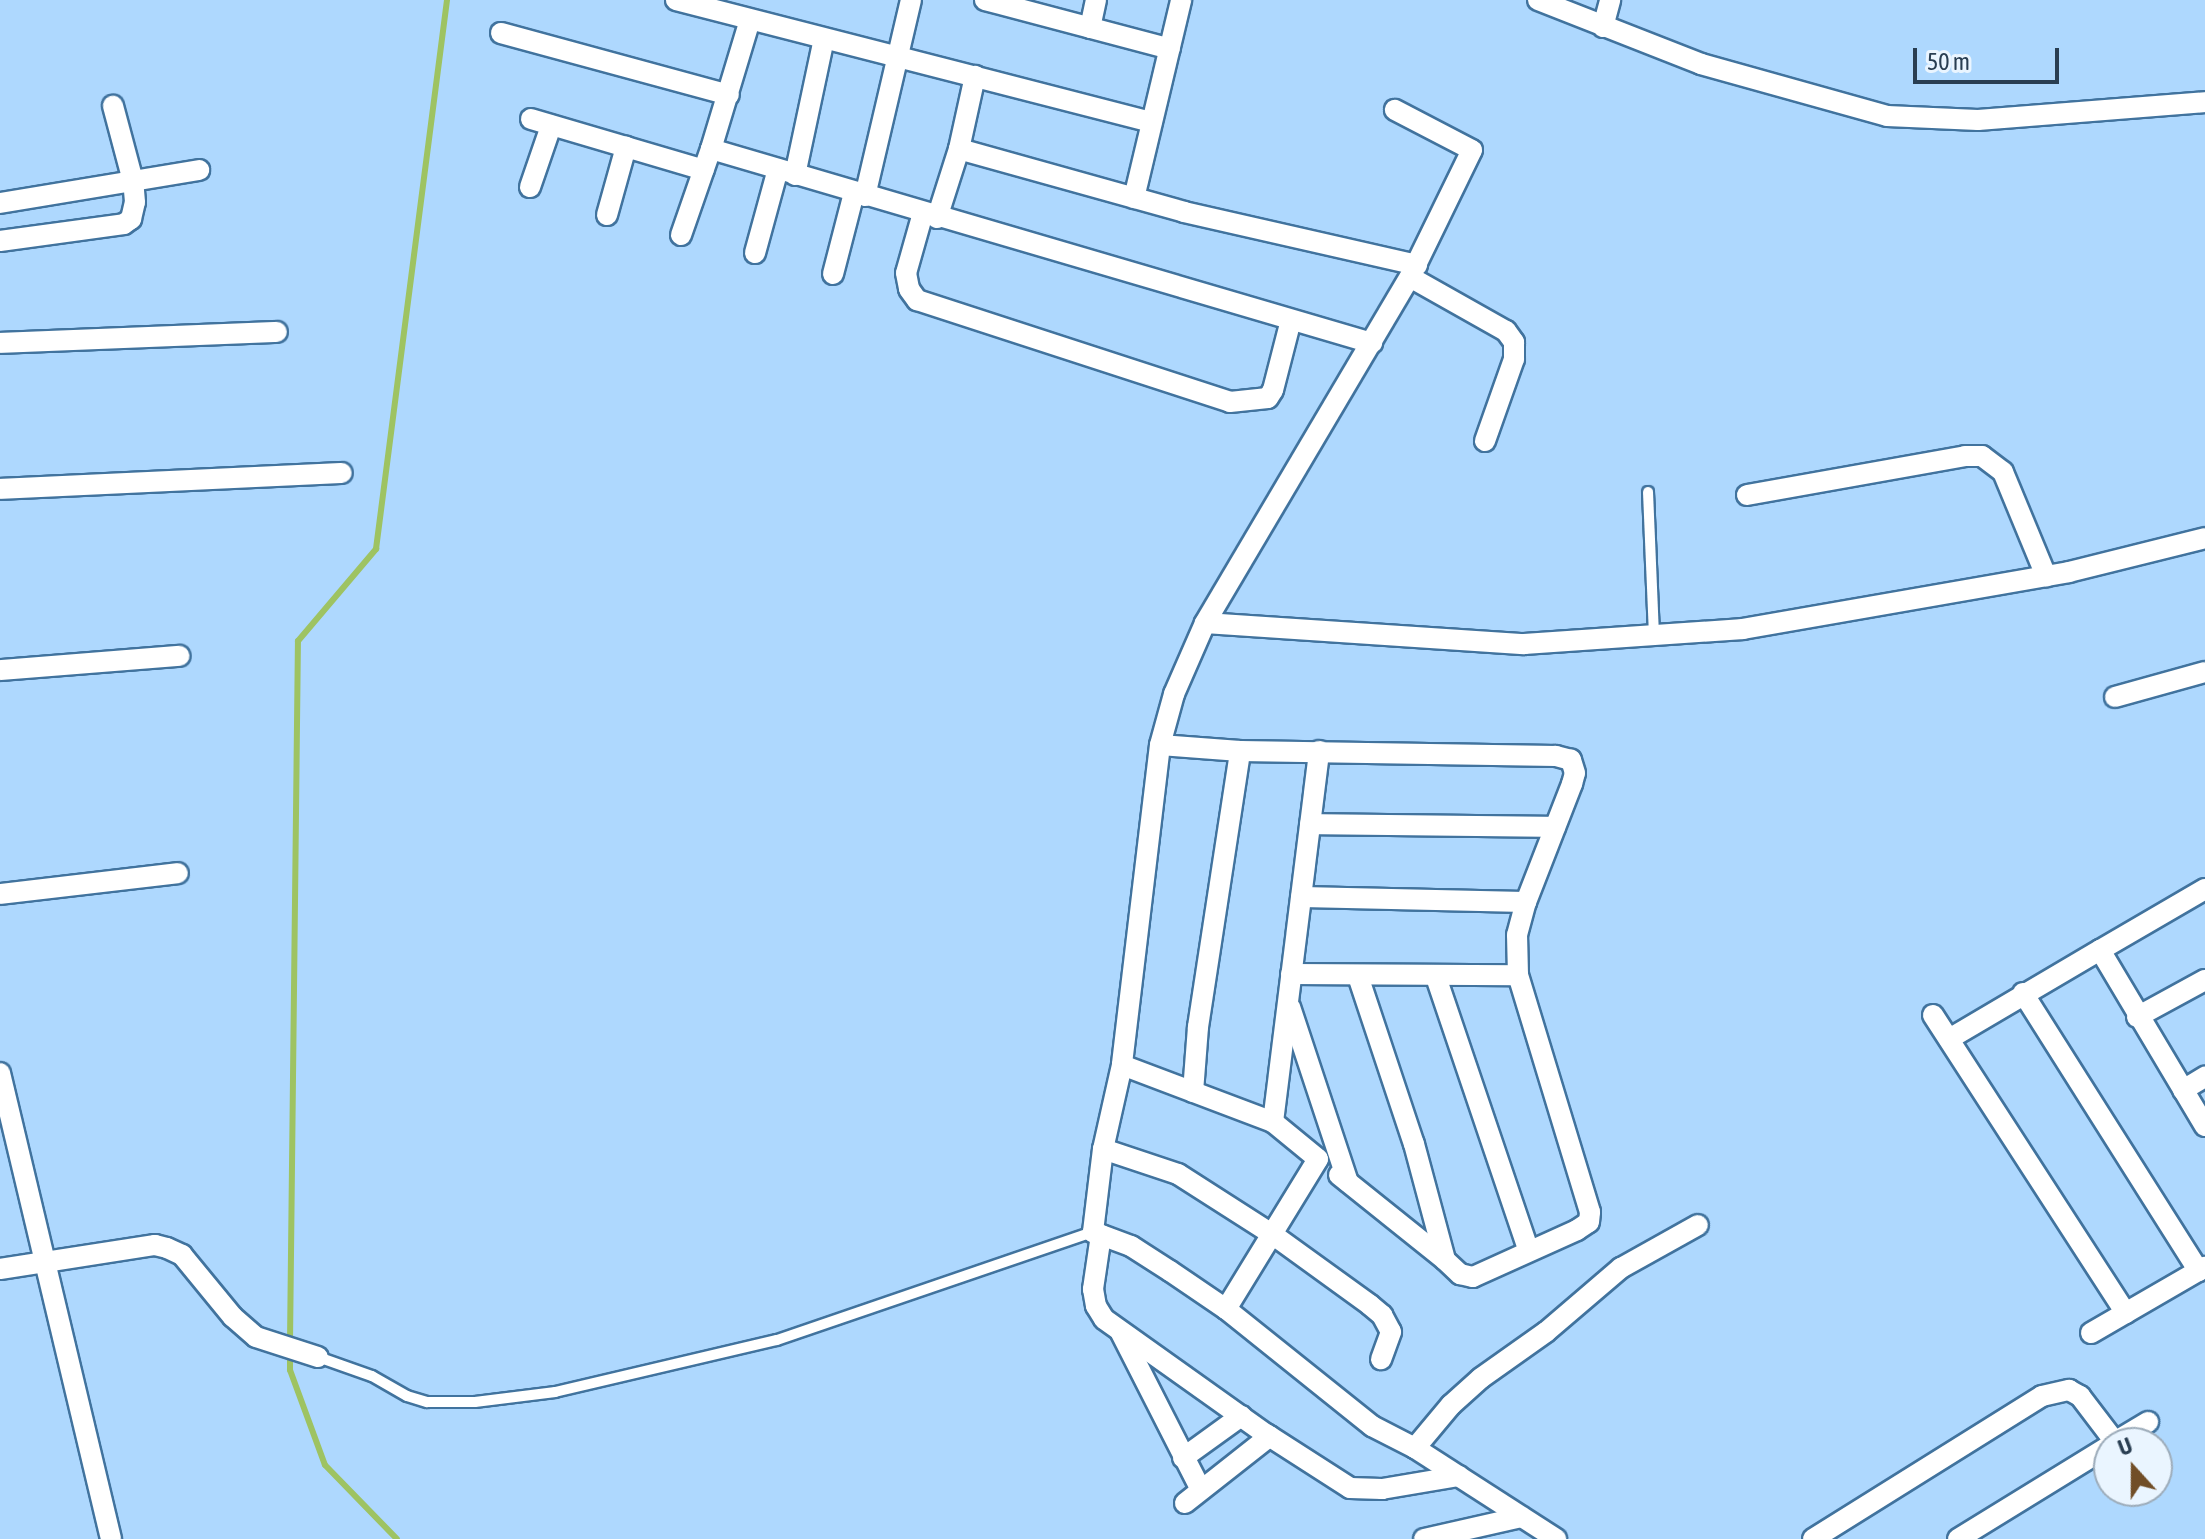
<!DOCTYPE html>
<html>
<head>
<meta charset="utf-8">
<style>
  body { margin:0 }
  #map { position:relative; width:2205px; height:1539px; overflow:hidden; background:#aed8fe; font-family:"Asap Condensed",sans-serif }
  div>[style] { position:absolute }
  .stream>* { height:6px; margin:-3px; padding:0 3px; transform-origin:3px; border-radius:3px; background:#9ec362 }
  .roads { filter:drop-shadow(2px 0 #41739e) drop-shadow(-2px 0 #41739e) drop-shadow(0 2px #41739e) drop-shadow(0 -2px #41739e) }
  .service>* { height:10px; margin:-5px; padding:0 5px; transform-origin:5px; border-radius:5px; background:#fff }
  .minor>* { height:20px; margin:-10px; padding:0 10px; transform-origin:10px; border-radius:10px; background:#fff }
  span { translate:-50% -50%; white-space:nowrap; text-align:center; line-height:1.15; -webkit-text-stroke:6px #eaf5ff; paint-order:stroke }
  .north { position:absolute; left:2093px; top:1427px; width:80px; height:80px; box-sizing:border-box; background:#eaf5ff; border:2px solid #9dacba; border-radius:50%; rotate:339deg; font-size:22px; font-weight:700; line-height:32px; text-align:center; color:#293e52 }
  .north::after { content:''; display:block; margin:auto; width:28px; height:36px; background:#714e27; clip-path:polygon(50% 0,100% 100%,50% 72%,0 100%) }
  .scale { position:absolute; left:1913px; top:48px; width:146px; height:36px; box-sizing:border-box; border:4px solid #293e52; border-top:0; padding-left:10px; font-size:24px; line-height:28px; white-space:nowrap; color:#293e52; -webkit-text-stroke:6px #eaf5ff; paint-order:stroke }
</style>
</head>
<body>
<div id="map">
  <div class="stream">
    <div style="left:290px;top:1342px;width:701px;rotate:-89.35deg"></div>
    <div style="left:298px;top:641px;width:121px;rotate:-49.7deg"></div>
    <div style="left:376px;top:549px;width:554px;rotate:-82.63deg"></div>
    <div style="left:290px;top:1354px;width:16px;rotate:90deg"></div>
    <div style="left:290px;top:1370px;width:101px;rotate:69.8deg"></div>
    <div style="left:325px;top:1465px;width:103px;rotate:45.8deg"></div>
  </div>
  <div class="roads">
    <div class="service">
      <div style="left:1648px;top:492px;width:142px;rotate:87.6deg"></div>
      <div style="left:318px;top:1357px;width:57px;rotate:19.4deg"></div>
      <div style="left:372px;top:1376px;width:40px;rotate:29.7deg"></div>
      <div style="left:407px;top:1396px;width:21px;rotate:17deg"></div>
      <div style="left:427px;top:1402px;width:48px"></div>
      <div style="left:475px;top:1402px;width:81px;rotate:-7.1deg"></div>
      <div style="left:555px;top:1392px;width:228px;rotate:-13.2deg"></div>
      <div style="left:777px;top:1340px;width:334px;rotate:-18.9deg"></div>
    </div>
    <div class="minor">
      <div style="left:676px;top:0;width:491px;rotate:14.4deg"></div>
      <div style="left:985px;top:0;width:191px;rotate:14.8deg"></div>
      <div style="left:1538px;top:0;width:175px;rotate:21.4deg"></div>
      <div style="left:1701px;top:64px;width:193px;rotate:15.6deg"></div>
      <div style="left:1887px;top:116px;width:91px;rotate:2.5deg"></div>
      <div style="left:1978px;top:120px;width:228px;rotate:-4.5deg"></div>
      <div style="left:1603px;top:27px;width:28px;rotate:-75deg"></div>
      <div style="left:1090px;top:28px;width:29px;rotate:-78deg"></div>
      <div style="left:501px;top:33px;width:236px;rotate:15.2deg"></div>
      <div style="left:531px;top:119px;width:180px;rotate:16.4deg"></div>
      <div style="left:711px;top:149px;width:689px;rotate:16.36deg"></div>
      <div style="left:959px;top:149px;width:234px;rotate:15.6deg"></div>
      <div style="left:1184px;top:212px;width:239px;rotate:12.8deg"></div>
      <div style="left:795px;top:175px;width:139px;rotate:-78deg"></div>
      <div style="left:530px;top:187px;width:65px;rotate:-71deg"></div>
      <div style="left:865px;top:196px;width:201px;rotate:-76.8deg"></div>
      <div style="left:1134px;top:198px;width:204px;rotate:-76.6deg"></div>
      <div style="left:0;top:203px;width:202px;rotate:-9.4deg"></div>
      <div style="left:923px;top:213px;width:62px;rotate:105.8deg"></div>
      <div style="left:906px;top:273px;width:16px;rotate:79deg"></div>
      <div style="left:909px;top:289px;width:14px;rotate:54deg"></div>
      <div style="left:917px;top:300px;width:329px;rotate:18deg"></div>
      <div style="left:1230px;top:402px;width:38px;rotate:-6deg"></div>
      <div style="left:1268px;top:398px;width:9px;rotate:-58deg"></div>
      <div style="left:1273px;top:390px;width:72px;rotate:-75.6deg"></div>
      <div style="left:607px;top:215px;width:71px;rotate:-74.4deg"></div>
      <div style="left:937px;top:218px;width:72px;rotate:-72.3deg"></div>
      <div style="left:959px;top:149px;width:75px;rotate:-77.6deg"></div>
      <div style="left:681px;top:235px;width:91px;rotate:-70.8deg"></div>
      <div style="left:711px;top:149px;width:135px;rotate:-73.2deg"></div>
      <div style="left:0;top:241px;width:125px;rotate:-7.8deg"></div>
      <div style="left:124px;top:224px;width:9px;rotate:-36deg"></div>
      <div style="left:131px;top:219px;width:17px;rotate:-77deg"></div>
      <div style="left:135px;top:202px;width:21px;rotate:-95deg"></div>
      <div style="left:133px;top:181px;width:78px;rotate:-104.9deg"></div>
      <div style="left:755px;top:253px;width:87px;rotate:-74.7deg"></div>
      <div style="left:833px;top:274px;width:84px;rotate:-75.5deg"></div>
      <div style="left:1410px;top:277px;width:110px;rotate:29.4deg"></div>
      <div style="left:1506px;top:331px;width:14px;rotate:54deg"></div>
      <div style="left:1514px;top:342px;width:17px;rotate:90deg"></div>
      <div style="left:1514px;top:359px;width:87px;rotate:109.5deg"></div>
      <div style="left:0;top:343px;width:277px;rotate:-2.3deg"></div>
      <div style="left:0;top:489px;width:342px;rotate:-2.7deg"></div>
      <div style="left:1747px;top:495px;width:221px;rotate:-10.1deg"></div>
      <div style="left:1965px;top:456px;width:17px"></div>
      <div style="left:1982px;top:456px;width:26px;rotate:37deg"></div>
      <div style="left:2003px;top:472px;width:113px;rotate:67.5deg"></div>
      <div style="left:1205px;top:623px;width:320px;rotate:3.8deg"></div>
      <div style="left:1524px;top:644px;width:220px;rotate:-3.9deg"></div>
      <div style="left:1743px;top:629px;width:331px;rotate:-9.9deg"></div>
      <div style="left:2069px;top:572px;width:140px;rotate:-14deg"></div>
      <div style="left:0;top:670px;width:180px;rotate:-4.5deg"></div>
      <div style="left:2115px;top:697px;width:93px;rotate:-15.5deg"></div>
      <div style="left:1160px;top:745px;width:53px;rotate:-74.6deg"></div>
      <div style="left:1174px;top:694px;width:77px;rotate:-66.4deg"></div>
      <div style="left:1205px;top:623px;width:402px;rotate:-59.4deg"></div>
      <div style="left:1410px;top:277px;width:141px;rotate:-64deg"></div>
      <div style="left:1472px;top:150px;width:87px;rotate:-152.5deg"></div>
      <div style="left:1310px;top:824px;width:245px;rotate:0.7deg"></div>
      <div style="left:2205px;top:889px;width:121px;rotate:149.8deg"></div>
      <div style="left:2100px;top:950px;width:205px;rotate:59.2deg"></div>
      <div style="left:0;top:894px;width:179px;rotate:-6.7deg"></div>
      <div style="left:1301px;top:897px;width:225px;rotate:1.3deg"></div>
      <div style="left:1291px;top:974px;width:227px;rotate:0.3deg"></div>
      <div style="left:1518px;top:975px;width:40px;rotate:-91.4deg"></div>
      <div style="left:1517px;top:935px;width:34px;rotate:-75deg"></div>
      <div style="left:1526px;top:902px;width:127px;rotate:-68.7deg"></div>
      <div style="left:1572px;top:784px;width:11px;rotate:-75deg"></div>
      <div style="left:1575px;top:773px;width:14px;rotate:-107deg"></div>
      <div style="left:1571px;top:760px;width:16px;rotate:-165deg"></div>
      <div style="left:1556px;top:756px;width:316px;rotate:-179.1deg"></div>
      <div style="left:1240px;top:751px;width:80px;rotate:-175.7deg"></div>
      <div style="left:1160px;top:745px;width:322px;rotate:96.8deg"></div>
      <div style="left:1122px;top:1065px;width:86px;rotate:102.7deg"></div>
      <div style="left:1103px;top:1149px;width:84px;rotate:96.9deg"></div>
      <div style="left:1093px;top:1232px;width:40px;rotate:20.2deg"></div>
      <div style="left:1131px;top:1246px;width:46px;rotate:32.7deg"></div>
      <div style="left:1170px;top:1271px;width:68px;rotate:34.2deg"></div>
      <div style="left:1226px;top:1309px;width:187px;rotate:38.7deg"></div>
      <div style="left:1372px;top:1426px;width:48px;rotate:27.1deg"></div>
      <div style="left:1415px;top:1448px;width:168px;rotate:32.8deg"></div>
      <div style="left:1358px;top:976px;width:177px;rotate:71.6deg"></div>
      <div style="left:1414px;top:1144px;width:120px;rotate:75deg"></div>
      <div style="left:1445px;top:1260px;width:21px;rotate:43deg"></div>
      <div style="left:1460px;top:1274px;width:13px;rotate:13deg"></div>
      <div style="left:1473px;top:1277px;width:114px;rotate:-24.3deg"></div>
      <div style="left:1577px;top:1230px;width:14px;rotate:-34deg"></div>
      <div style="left:1589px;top:1222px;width:10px;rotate:-84deg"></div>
      <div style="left:1590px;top:1212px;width:248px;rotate:-106.9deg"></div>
      <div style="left:1436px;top:977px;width:289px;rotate:71.3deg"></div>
      <div style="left:2023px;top:993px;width:329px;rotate:57.7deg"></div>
      <div style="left:1290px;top:1007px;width:184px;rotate:71.7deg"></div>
      <div style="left:1933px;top:1015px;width:355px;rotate:57.1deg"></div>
      <div style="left:2137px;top:1017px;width:77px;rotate:-28.6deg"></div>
      <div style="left:1949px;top:1039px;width:175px;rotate:-30.5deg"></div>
      <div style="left:1122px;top:1065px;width:161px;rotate:20.7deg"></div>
      <div style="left:1273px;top:1122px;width:58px;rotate:39.4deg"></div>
      <div style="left:1318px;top:1159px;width:176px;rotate:121.5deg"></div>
      <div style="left:0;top:1073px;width:479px;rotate:76.6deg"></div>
      <div style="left:2183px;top:1090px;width:26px;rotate:-31deg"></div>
      <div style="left:1193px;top:1092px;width:65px;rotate:-85.6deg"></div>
      <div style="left:1198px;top:1027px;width:279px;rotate:-81.3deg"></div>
      <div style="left:1273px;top:1122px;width:374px;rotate:-82.9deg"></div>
      <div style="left:1103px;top:1149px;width:79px;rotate:18.4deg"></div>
      <div style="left:1178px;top:1174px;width:112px;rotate:32.6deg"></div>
      <div style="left:1272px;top:1234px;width:121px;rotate:35.9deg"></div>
      <div style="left:1370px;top:1305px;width:16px;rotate:40deg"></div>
      <div style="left:1382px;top:1315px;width:19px;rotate:62deg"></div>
      <div style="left:1391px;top:1332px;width:29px;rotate:110deg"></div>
      <div style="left:1339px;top:1175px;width:136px;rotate:38.7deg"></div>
      <div style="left:1101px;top:1235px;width:55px;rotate:98.4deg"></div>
      <div style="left:1093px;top:1289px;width:17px;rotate:80deg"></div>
      <div style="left:1096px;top:1306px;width:15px;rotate:58deg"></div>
      <div style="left:1104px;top:1319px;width:199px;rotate:35.4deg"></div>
      <div style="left:1266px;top:1434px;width:100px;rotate:32.7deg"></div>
      <div style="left:1350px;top:1488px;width:32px;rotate:2deg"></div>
      <div style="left:1382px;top:1489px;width:78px;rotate:-9.6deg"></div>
      <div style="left:0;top:1269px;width:157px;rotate:-8.8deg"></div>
      <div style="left:155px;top:1245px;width:12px;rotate:14deg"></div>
      <div style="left:167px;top:1248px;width:17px;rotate:25deg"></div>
      <div style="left:182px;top:1255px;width:80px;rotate:50.6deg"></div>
      <div style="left:233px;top:1317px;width:30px;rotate:41deg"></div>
      <div style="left:256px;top:1337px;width:65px;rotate:17.9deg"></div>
      <div style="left:1121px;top:1333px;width:176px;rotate:63deg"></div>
      <div style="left:2091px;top:1333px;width:132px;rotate:-30.1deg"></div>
      <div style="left:2113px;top:1443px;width:41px;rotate:-31deg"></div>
      <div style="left:1415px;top:1448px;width:56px;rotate:-50.1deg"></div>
      <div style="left:1451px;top:1405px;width:40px;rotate:-42deg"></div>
      <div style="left:1481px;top:1378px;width:80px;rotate:-35.3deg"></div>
      <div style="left:1546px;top:1332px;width:99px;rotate:-40.5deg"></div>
      <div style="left:1621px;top:1268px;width:88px;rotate:-29.2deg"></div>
      <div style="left:1183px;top:1458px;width:72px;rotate:-35.9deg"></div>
      <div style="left:1185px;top:1503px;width:108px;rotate:-38.2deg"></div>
      <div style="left:1424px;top:1539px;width:100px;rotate:-12.7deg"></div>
      <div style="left:1813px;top:1539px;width:270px;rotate:-32deg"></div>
      <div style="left:2042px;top:1396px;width:28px;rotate:-13deg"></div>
      <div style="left:2069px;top:1390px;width:13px;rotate:29deg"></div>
      <div style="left:2080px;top:1396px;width:58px;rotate:52.7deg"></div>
      <div style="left:1958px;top:1539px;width:177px;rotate:-31.6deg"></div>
    </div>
  </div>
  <div class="north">U</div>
  <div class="scale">50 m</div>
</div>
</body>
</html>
